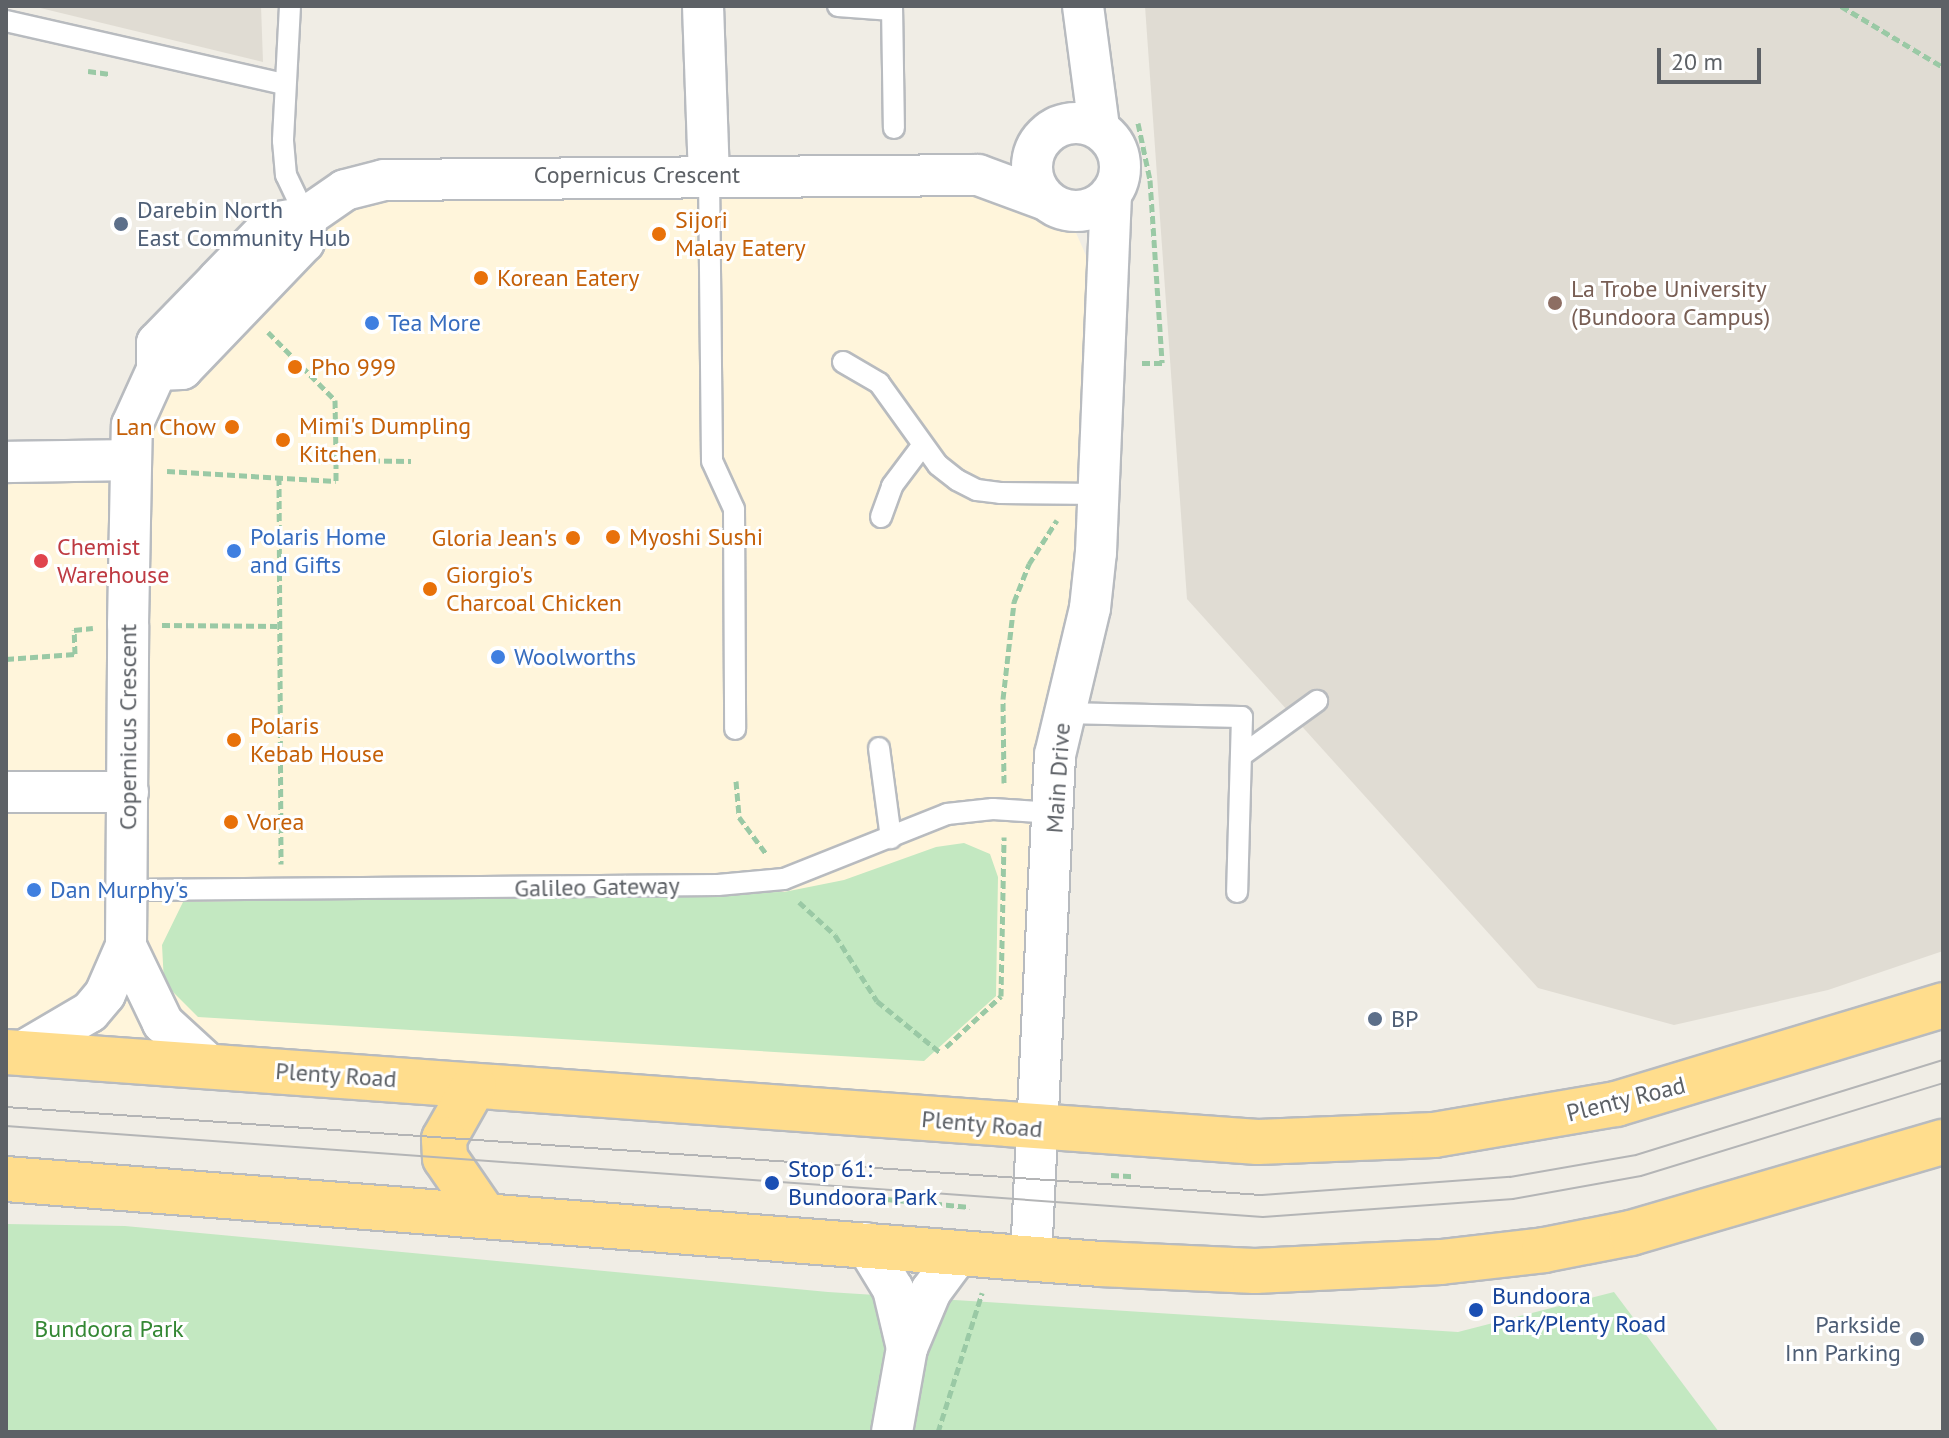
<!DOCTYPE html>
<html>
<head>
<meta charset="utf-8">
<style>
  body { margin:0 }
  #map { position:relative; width:1949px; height:1438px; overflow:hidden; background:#f0ede5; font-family:"PT Sans",sans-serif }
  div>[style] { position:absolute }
  .commercial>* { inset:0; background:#fff5db }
  .education>* { inset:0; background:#e0dcd3 }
  .green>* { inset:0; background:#c3e8c1 }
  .path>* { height:5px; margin-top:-2.5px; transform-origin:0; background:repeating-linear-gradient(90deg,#9ac9a5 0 8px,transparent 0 12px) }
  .roads { filter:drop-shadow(2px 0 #b8bbbf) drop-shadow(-2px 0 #b8bbbf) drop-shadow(0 2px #b8bbbf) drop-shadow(0 -2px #b8bbbf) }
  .lane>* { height:20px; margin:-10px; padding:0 10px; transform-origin:10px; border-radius:10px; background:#fff }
  .street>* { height:40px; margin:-20px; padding:0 20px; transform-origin:20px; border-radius:20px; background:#fff }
  .street>.ring { margin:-20px; padding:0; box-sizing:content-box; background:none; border:40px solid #fff; border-radius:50% }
  .highway>* { height:44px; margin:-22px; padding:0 22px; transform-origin:22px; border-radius:22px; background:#ffdd8d }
  .tram>* { height:2px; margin:-1px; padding:0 1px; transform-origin:1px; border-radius:1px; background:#b4b5b6 }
  .dots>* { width:22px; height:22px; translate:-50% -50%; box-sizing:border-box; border:4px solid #fff; border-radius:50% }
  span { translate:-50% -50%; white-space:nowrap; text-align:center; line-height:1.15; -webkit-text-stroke:6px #fff; paint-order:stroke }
  .street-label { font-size:24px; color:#5d6166 }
  .service-label { font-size:24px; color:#4e5e75 }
  .left { translate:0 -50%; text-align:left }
  .right { translate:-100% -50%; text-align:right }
  .food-label { font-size:24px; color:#c56008 }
  .education-label { font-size:24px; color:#785e54 }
  .shop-label { font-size:24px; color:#366cbe }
  .health-label { font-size:24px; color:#be3a42 }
  .transit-label { font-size:24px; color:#164399 }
  .park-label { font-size:24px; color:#338733 }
  .frame { position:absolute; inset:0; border:8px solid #5d6166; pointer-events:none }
  .scale { position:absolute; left:1657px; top:48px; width:104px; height:36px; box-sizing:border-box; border:4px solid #5d6166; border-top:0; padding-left:10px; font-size:24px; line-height:28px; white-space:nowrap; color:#5d6166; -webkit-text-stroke:6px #fff; paint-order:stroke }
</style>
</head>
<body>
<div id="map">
  <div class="commercial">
    <div style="clip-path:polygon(709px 174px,1046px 200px,1066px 210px,1106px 301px,1041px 1129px,6px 1052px,6px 462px,130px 460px,132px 425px,327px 199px)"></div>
  </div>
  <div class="education">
    <div style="clip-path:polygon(32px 6px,261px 6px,263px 62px)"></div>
    <div style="clip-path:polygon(1145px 6px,1943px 6px,1943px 951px,1828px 990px,1674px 1025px,1538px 988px,1187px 599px)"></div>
  </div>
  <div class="green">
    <div style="clip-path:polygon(964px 843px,990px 854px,998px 877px,996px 996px,924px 1061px,198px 1017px,164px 983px,162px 945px,183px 902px,784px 892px,844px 880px,936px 847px)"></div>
    <div style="clip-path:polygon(6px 1224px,125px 1226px,828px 1292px,1458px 1332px,1614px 1292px,1719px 1432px,6px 1432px)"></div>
  </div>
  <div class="path">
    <div style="left:1841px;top:6px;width:119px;rotate:30.9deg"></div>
    <div style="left:88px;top:71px;width:22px;rotate:8deg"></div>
    <div style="left:1138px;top:123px;width:58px;rotate:78.1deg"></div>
    <div style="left:1150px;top:180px;width:183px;rotate:86.2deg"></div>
    <div style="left:1162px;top:363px;width:20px;rotate:180deg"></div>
    <div style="left:268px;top:332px;width:95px;rotate:45.4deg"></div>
    <div style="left:335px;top:400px;width:60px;rotate:89deg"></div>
    <div style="left:167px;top:471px;width:169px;rotate:3.4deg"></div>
    <div style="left:336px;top:481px;width:21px;rotate:-90deg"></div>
    <div style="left:336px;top:460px;width:75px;rotate:0.8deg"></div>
    <div style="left:279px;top:477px;width:387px;rotate:89.7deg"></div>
    <div style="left:162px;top:625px;width:115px;rotate:0.5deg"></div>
    <div style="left:6px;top:659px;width:69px;rotate:-4.1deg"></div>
    <div style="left:75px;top:654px;width:24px;rotate:-92deg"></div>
    <div style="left:74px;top:630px;width:19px;rotate:-6deg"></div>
    <div style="left:736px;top:781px;width:36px;rotate:85deg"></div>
    <div style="left:739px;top:817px;width:47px;rotate:53.6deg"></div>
    <div style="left:1004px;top:783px;width:84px;rotate:-90.7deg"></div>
    <div style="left:1003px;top:699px;width:98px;rotate:-83.5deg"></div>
    <div style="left:1014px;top:602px;width:41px;rotate:-68.5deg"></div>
    <div style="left:1029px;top:564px;width:52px;rotate:-57.5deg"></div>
    <div style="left:799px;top:902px;width:49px;rotate:42.5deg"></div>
    <div style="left:835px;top:935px;width:78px;rotate:57.5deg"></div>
    <div style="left:877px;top:1001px;width:82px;rotate:39.1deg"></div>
    <div style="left:946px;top:1047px;width:75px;rotate:-42.8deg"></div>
    <div style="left:1001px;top:996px;width:159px;rotate:-88.9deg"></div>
    <div style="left:1111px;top:1175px;width:22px;rotate:3deg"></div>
    <div style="left:886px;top:1199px;width:84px;rotate:5.4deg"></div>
    <div style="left:938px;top:1432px;width:146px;rotate:-72.4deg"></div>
  </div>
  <div class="roads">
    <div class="lane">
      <div style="left:290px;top:6px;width:135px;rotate:93deg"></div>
      <div style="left:283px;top:141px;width:34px;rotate:85deg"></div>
      <div style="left:286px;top:175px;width:47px;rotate:64.5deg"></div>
      <div style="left:838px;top:6px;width:54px;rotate:4.2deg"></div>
      <div style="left:892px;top:6px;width:122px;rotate:89.1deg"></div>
      <div style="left:6px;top:21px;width:285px;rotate:12.8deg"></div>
      <div style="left:709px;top:174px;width:287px;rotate:89.4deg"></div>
      <div style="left:712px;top:461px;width:53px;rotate:65.4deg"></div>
      <div style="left:734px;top:509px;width:220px;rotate:89.7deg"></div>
      <div style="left:843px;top:362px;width:42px;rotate:30.3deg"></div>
      <div style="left:879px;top:383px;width:101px;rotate:54.3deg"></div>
      <div style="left:938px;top:465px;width:24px;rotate:38deg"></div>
      <div style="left:957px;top:480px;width:22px;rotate:27deg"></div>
      <div style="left:977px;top:490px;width:23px;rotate:7deg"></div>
      <div style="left:1000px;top:493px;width:100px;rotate:0.6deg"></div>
      <div style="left:881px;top:517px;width:33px;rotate:-70deg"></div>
      <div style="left:892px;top:486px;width:50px;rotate:-53.1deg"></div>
      <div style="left:1062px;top:713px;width:180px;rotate:1.3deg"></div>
      <div style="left:1242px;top:717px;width:175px;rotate:91.6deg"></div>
      <div style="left:879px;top:748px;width:91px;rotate:82.4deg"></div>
      <div style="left:1241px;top:756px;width:94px;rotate:-35.9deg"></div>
      <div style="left:127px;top:890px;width:591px;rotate:-0.48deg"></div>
      <div style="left:718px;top:885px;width:66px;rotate:-5.2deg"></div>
      <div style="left:784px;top:879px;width:175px;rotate:-21.7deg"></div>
      <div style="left:947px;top:814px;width:46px;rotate:-6.2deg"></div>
      <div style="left:993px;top:809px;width:61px;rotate:3.8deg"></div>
    </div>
    <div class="street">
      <div style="left:703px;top:6px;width:168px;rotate:88deg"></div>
      <div style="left:1083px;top:6px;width:123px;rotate:82.5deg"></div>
      <div class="ring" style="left:1032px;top:123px;width:48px;height:48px"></div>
      <div style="left:157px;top:370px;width:25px;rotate:-2deg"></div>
      <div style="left:182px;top:369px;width:176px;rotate:-46.2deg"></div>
      <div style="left:304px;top:242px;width:25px;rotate:-85deg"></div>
      <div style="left:6px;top:462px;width:124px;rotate:-0.9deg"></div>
      <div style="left:6px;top:792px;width:122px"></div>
      <div style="left:20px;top:1053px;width:81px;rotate:-30.4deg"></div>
      <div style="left:90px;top:1012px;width:23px;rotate:-50deg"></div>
      <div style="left:105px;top:994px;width:52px;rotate:-66.4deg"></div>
      <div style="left:210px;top:1066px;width:64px;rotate:-137.5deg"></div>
      <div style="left:163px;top:1023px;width:85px;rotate:-115.7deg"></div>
      <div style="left:126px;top:946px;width:321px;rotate:-89.6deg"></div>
      <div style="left:128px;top:625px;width:200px;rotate:-88.9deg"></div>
      <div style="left:132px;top:425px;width:60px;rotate:-65.6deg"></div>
      <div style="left:157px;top:370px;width:27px;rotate:-90deg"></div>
      <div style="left:157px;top:343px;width:88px;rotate:-45.9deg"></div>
      <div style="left:218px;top:280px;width:79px;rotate:-46deg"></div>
      <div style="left:273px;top:223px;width:34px;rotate:-10deg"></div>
      <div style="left:306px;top:217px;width:47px;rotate:-34.7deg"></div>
      <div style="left:345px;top:190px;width:40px;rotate:-14.4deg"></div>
      <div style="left:384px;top:180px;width:594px;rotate:-0.48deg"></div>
      <div style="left:978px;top:175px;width:72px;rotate:20.2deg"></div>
      <div style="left:865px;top:1243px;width:54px;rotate:58.7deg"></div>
      <div style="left:893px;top:1289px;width:61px;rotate:76.7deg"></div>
      <div style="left:1031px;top:1258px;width:504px;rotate:-87.27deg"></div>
      <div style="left:1055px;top:755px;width:151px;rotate:-76.6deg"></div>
      <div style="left:1090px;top:608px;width:56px;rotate:-83.9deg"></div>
      <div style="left:1096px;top:552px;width:358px;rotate:-87.6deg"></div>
      <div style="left:892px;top:1432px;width:85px;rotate:-79.9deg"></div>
      <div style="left:907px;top:1348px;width:62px;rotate:-67.2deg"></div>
      <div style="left:931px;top:1291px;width:49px;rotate:-53.4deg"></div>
    </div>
    <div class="highway">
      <div style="left:6px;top:1052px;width:1255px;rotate:4.11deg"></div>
      <div style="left:1258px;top:1142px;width:176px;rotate:-2.3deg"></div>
      <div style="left:1434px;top:1135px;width:185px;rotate:-9.7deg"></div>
      <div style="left:1616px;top:1104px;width:342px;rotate:-16.8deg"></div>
      <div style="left:474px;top:1086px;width:61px;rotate:119.5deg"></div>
      <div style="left:444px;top:1139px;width:19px;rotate:87deg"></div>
      <div style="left:445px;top:1158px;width:67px;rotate:55.4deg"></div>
      <div style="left:6px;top:1179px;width:1097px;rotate:4.44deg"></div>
      <div style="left:1100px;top:1264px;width:155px;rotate:2.6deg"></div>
      <div style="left:1255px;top:1271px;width:186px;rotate:-2.8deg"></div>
      <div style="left:1441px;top:1262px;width:104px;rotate:-6.6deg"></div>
      <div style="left:1544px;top:1250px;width:89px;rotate:-11.1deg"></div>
      <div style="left:1631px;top:1233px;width:325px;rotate:-16.3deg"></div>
    </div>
  </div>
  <div class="tram">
    <div style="left:6px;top:1107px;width:1259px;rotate:4.01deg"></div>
    <div style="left:1262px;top:1195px;width:249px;rotate:-4.2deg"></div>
    <div style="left:1510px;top:1177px;width:128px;rotate:-9.9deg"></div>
    <div style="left:1636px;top:1155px;width:321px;rotate:-17.2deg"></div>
    <div style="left:6px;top:1126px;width:1260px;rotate:4.14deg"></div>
    <div style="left:1263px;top:1217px;width:251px;rotate:-4.1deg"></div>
    <div style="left:1513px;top:1199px;width:130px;rotate:-10.2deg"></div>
    <div style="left:1641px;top:1176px;width:316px;rotate:-17.1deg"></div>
  </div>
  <div class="dots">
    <div style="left:121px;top:224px;background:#5c6f8a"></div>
    <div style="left:659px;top:234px;background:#e8710a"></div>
    <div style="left:481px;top:278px;background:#e8710a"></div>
    <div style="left:1555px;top:303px;background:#8d6e63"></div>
    <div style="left:372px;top:323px;background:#3f7fe0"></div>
    <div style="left:295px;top:367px;background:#e8710a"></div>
    <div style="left:232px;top:427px;background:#e8710a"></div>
    <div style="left:283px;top:440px;background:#e8710a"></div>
    <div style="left:613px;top:537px;background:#e8710a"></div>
    <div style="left:573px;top:538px;background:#e8710a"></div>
    <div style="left:234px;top:551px;background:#3f7fe0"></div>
    <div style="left:41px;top:561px;background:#e0444e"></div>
    <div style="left:430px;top:589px;background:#e8710a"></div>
    <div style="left:498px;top:657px;background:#3f7fe0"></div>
    <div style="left:234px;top:740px;background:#e8710a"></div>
    <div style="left:231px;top:822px;background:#e8710a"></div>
    <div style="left:34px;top:890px;background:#3f7fe0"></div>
    <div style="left:1375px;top:1019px;background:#5c6f8a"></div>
    <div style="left:772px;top:1183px;background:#1a4fb4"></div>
    <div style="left:1476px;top:1310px;background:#1a4fb4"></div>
    <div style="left:1917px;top:1339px;background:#5c6f8a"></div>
  </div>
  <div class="street-label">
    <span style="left:637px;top:175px">Copernicus Crescent</span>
    <span style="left:128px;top:727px;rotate:-90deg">Copernicus Crescent</span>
    <span style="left:1058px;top:778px;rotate:-86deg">Main Drive</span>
    <span style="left:597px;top:887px;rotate:-1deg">Galileo Gateway</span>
    <span style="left:336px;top:1075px;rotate:4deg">Plenty Road</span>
    <span style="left:1626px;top:1099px;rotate:-14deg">Plenty Road</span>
    <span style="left:982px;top:1124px;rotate:5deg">Plenty Road</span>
  </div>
  <div class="service-label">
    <span class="left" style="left:137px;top:224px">Darebin North<br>East Community Hub</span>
    <span class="left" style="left:1391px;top:1019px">BP</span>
    <span class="right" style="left:1901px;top:1339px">Parkside<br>Inn Parking</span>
  </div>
  <div class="food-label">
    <span class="left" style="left:675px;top:234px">Sijori<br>Malay Eatery</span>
    <span class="left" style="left:497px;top:278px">Korean Eatery</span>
    <span class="left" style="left:311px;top:367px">Pho 999</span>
    <span class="left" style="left:299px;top:440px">Mimi's Dumpling<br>Kitchen</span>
    <span class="right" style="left:216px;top:427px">Lan Chow</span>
    <span class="left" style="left:629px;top:537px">Myoshi Sushi</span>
    <span class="right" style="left:557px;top:538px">Gloria Jean's</span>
    <span class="left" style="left:446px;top:589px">Giorgio's<br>Charcoal Chicken</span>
    <span class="left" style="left:250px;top:740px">Polaris<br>Kebab House</span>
    <span class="left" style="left:247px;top:822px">Vorea</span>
  </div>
  <div class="education-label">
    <span class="left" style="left:1571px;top:303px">La Trobe University<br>(Bundoora Campus)</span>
  </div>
  <div class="shop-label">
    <span class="left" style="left:388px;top:323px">Tea More</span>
    <span class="left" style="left:250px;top:551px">Polaris Home<br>and Gifts</span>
    <span class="left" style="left:514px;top:657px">Woolworths</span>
    <span class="left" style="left:50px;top:890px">Dan Murphy's</span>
  </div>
  <div class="health-label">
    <span class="left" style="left:57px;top:561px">Chemist<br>Warehouse</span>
  </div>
  <div class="transit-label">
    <span class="left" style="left:788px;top:1183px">Stop 61:<br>Bundoora Park</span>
    <span class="left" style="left:1492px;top:1310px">Bundoora<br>Park/Plenty Road</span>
  </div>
  <div class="park-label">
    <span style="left:109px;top:1329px">Bundoora Park</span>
  </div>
  <div class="frame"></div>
  <div class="scale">20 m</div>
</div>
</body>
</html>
